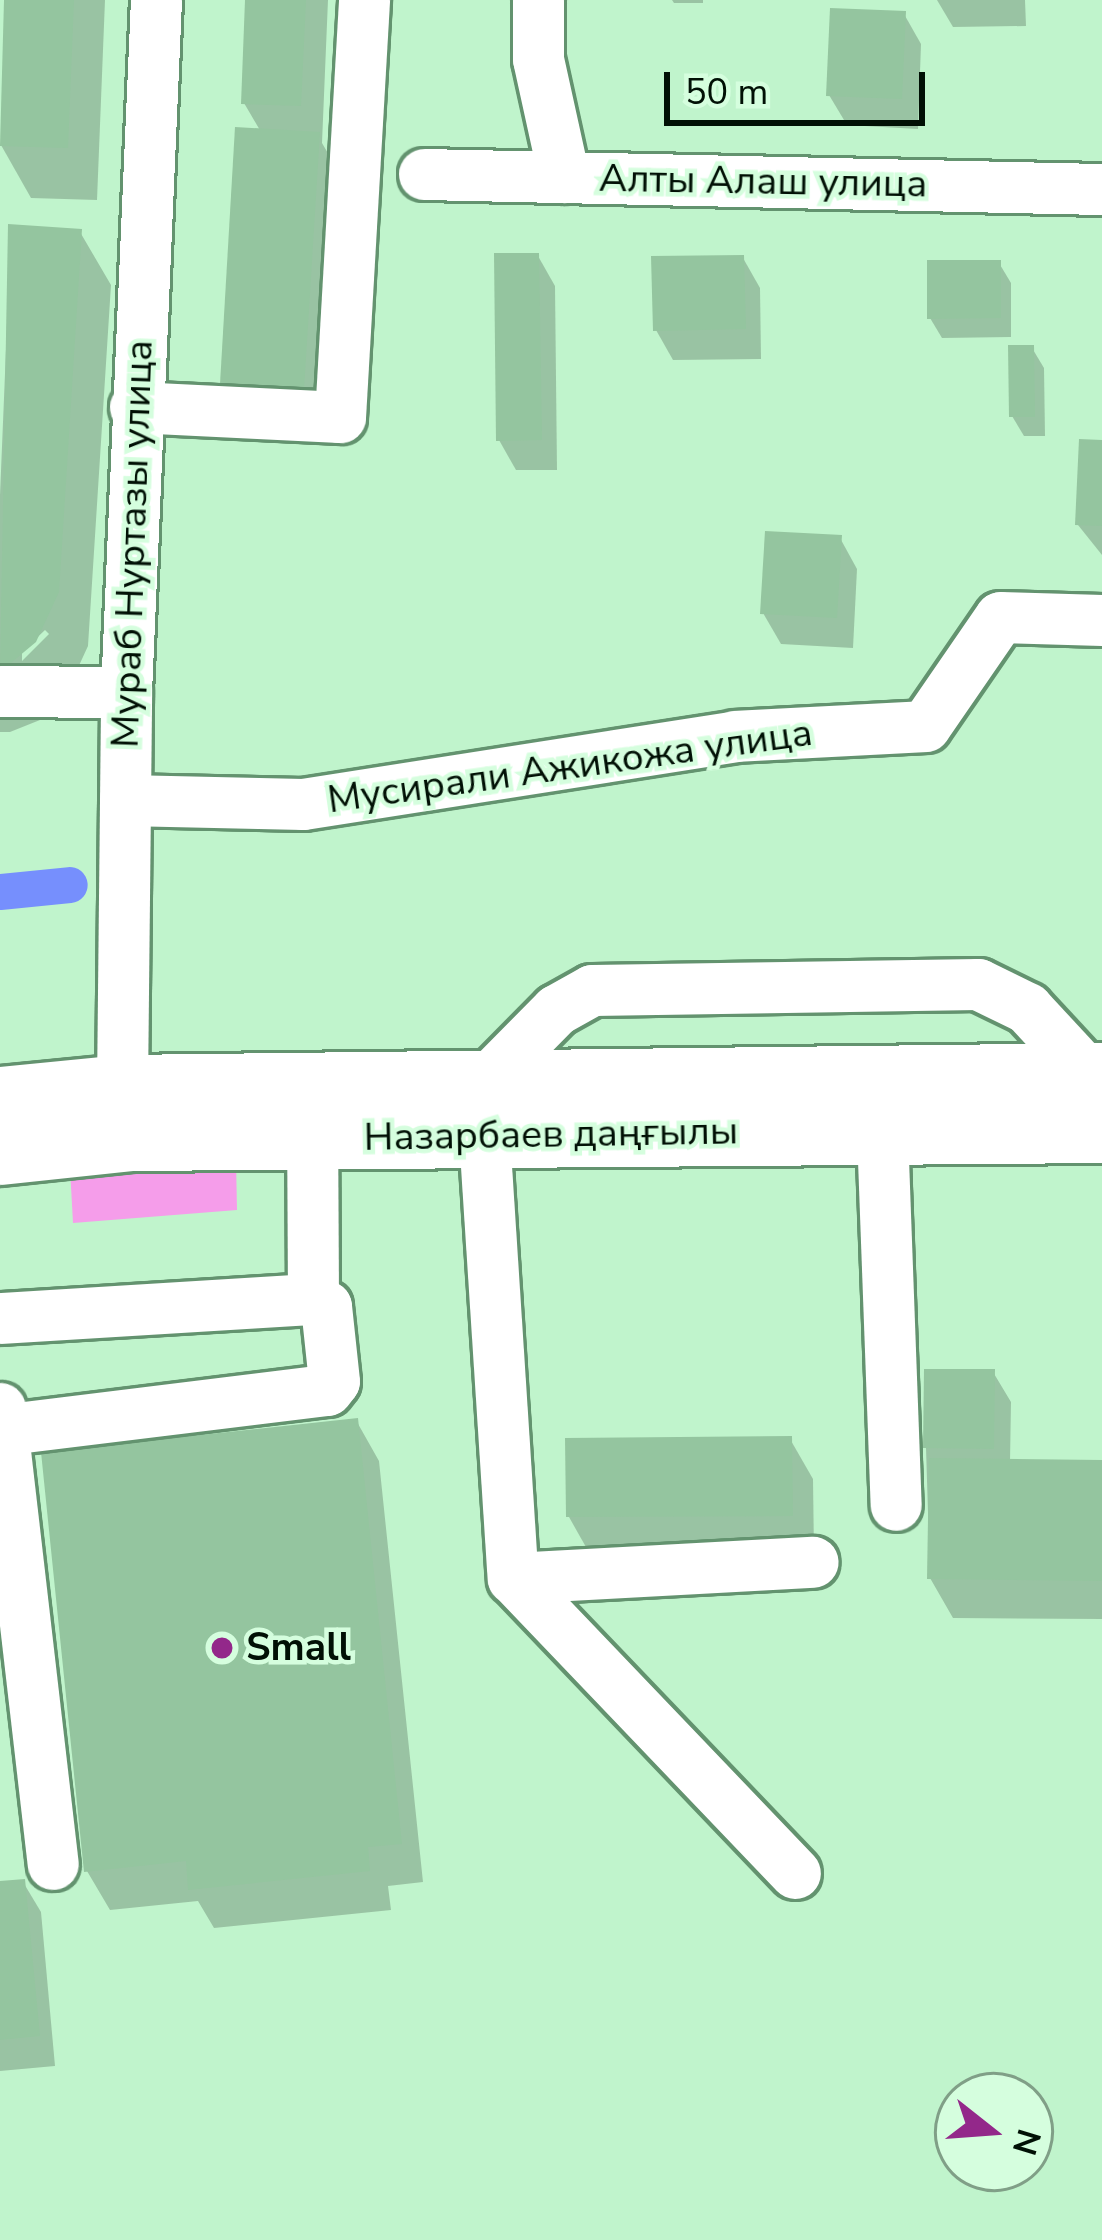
<!DOCTYPE html>
<html>
<head>
<meta charset="utf-8">
<style>
  body { margin:0 }
  #map { position:relative; width:1102px; height:2240px; overflow:hidden; background:#c0f4cc; font-family:"Nunito Sans",sans-serif }
  div>[style] { position:absolute }
  .green>* { inset:0; background:#f59dea }
  .shadow>* { inset:0; background:#0003 }
  .canal>* { height:36px; margin:-18px; padding:0 18px; transform-origin:18px; border-radius:18px; background:#768ffd }
  .building>* { inset:0; background:#94c59f }
  .roads { filter:drop-shadow(3px 0 #63936f) drop-shadow(-3px 0 #63936f) drop-shadow(0 3px #63936f) drop-shadow(0 -3px #63936f) }
  .minor>* { height:51px; margin:-25.5px; padding:0 25.5px; transform-origin:25.5px; border-radius:25.5px; background:#fff }
  .major>* { height:66px; margin:-33px; padding:0 33px; transform-origin:33px; border-radius:33px; background:#fff }
  .dots>* { width:33px; height:33px; translate:-50% -50%; box-sizing:border-box; border:6px solid #d5fede; border-radius:50% }
  span { translate:-50% -50%; white-space:nowrap; text-align:center; line-height:1.15; -webkit-text-stroke:9px #d5fede; paint-order:stroke }
  .street-label { font-size:39px; color:#011005 }
  .poi-label { font-size:39px; color:#011005; font-weight:700 }
  .left { translate:0 -50%; text-align:left }
  .north { position:absolute; left:934px; top:2072px; width:120px; height:120px; box-sizing:border-box; background:#d5fede; border:3px solid #809f87; border-radius:50%; rotate:107deg; font-size:33px; font-weight:700; line-height:48px; text-align:center; color:#011005 }
  .north::after { content:''; display:block; margin:auto; width:42px; height:54px; background:#93288a; clip-path:polygon(50% 0,100% 100%,50% 72%,0 100%) }
  .scale { position:absolute; left:664px; top:72px; width:261px; height:54px; box-sizing:border-box; border:6px solid #011005; border-top:0; padding-left:15px; font-size:36px; line-height:42px; white-space:nowrap; color:#011005; -webkit-text-stroke:9px #d5fede; paint-order:stroke }
</style>
</head>
<body>
<div id="map">
  <div class="green">
    <div style="clip-path:polygon(236px 1160px,237px 1210px,73px 1223px,70px 1168px)"></div>
  </div>
  <div class="shadow">
    <div style="clip-path:polygon(7px 0,105px 0,97px 200px,31px 198px,1px 145px)"></div>
    <div style="clip-path:polygon(248px 0,328px 0,322px 143px,340px 174px,325px 427px,246px 422px,223px 383px,261px 132px,244px 103px)"></div>
    <div style="clip-path:polygon(672px 0,703px 0,703px 3px,674px 3px)"></div>
    <div style="clip-path:polygon(937px 0,1025px 0,1026px 26px,953px 27px)"></div>
    <div style="clip-path:polygon(904px 14px,921px 44px,918px 129px,847px 125px,829px 95px)"></div>
    <div style="clip-path:polygon(evenodd,11px 227px,80px 232px,111px 285px,88px 646px,65px 696px,40px 720px,10px 732px,0 732px,0 495px,11px 227px,45px 630px,49px 634px,22px 661px,22px 652px,45px 630px)"></div>
    <div style="clip-path:polygon(538px 256px,555px 286px,557px 470px,516px 470px,499px 440px)"></div>
    <div style="clip-path:polygon(743px 258px,760px 288px,761px 359px,673px 360px,656px 330px)"></div>
    <div style="clip-path:polygon(999px 263px,1011px 283px,1011px 337px,942px 338px,930px 318px)"></div>
    <div style="clip-path:polygon(1032px 348px,1044px 368px,1045px 436px,1024px 436px,1012px 416px)"></div>
    <div style="clip-path:polygon(1102px 443px,1102px 555px,1078px 525px)"></div>
    <div style="clip-path:polygon(840px 538px,857px 569px,853px 648px,781px 644px,763px 613px)"></div>
    <div style="clip-path:polygon(993px 1372px,1011px 1402px,1010px 1462px,1102px 1463px,1102px 1619px,953px 1618px,930px 1578px,926px 1448px)"></div>
    <div style="clip-path:polygon(357px 1422px,379px 1461px,423px 1882px,388px 1886px,391px 1910px,214px 1928px,198px 1901px,110px 1910px,87px 1871px)"></div>
    <div style="clip-path:polygon(790px 1439px,813px 1479px,814px 1554px,591px 1556px,569px 1517px)"></div>
    <div style="clip-path:polygon(23px 1882px,41px 1912px,55px 2066px,0 2071px,0 1884px)"></div>
  </div>
  <div class="canal">
    <div style="left:0;top:892px;width:70px;rotate:-5.7deg"></div>
  </div>
  <div class="building">
    <div style="clip-path:polygon(4px 0,74px 0,68px 148px,0 146px)"></div>
    <div style="clip-path:polygon(245px 0,306px 0,301px 106px,241px 104px)"></div>
    <div style="clip-path:polygon(830px 8px,906px 11px,902px 99px,826px 96px)"></div>
    <div style="clip-path:polygon(235px 127px,320px 132px,304px 389px,220px 384px)"></div>
    <div style="clip-path:polygon(8px 224px,82px 229px,59px 592px,36px 642px,0 672px)"></div>
    <div style="clip-path:polygon(494px 253px,539px 253px,542px 440px,496px 441px)"></div>
    <div style="clip-path:polygon(744px 255px,746px 329px,653px 331px,651px 256px)"></div>
    <div style="clip-path:polygon(927px 260px,1001px 260px,1001px 318px,927px 319px)"></div>
    <div style="clip-path:polygon(1008px 345px,1034px 345px,1035px 417px,1009px 417px)"></div>
    <div style="clip-path:polygon(1079px 439px,1102px 440px,1102px 526px,1075px 525px)"></div>
    <div style="clip-path:polygon(765px 531px,842px 535px,837px 618px,760px 614px)"></div>
    <div style="clip-path:polygon(924px 1369px,995px 1369px,994px 1449px,923px 1448px)"></div>
    <div style="clip-path:polygon(358px 1418px,402px 1844px,368px 1847px,370px 1871px,188px 1890px,186px 1861px,84px 1872px,41px 1452px)"></div>
    <div style="clip-path:polygon(792px 1436px,793px 1516px,566px 1517px,565px 1438px)"></div>
    <div style="clip-path:polygon(929px 1458px,1102px 1460px,1102px 1581px,927px 1579px)"></div>
    <div style="clip-path:polygon(25px 1879px,40px 2036px,0 2040px,0 1881px)"></div>
  </div>
  <div class="roads">
    <div class="minor">
      <div style="left:538px;top:0;width:59px;rotate:90deg"></div>
      <div style="left:538px;top:59px;width:121px;rotate:77.6deg"></div>
      <div style="left:424px;top:174px;width:678px;rotate:1.27deg"></div>
      <div style="left:135px;top:407px;width:205px;rotate:2.8deg"></div>
      <div style="left:340px;top:417px;width:418px;rotate:-86.7deg"></div>
      <div style="left:0;top:691px;width:126px;rotate:0.5deg"></div>
      <div style="left:125px;top:800px;width:178px;rotate:1.3deg"></div>
      <div style="left:303px;top:804px;width:437px;rotate:-8.9deg"></div>
      <div style="left:735px;top:736px;width:190px;rotate:-3deg"></div>
      <div style="left:925px;top:726px;width:132px;rotate:-55.5deg"></div>
      <div style="left:1000px;top:617px;width:102px;rotate:1.7deg"></div>
      <div style="left:485px;top:1082px;width:101px;rotate:-45.4deg"></div>
      <div style="left:556px;top:1010px;width:41px;rotate:-29.1deg"></div>
      <div style="left:592px;top:990px;width:386px;rotate:-0.9deg"></div>
      <div style="left:978px;top:984px;width:55px;rotate:26.1deg"></div>
      <div style="left:1027px;top:1008px;width:93px;rotate:47.2deg"></div>
      <div style="left:122px;top:1088px;width:396px;rotate:-89.4deg"></div>
      <div style="left:126px;top:692px;width:693px;rotate:-87.52deg"></div>
      <div style="left:882px;top:1132px;width:373px;rotate:87.9deg"></div>
      <div style="left:484px;top:1135px;width:444px;rotate:86.3deg"></div>
      <div style="left:513px;top:1578px;width:408px;rotate:46.3deg"></div>
      <div style="left:0;top:1318px;width:314px;rotate:-3.5deg"></div>
      <div style="left:313px;top:1299px;width:196px;rotate:-90.3deg"></div>
      <div style="left:0;top:1408px;width:459px;rotate:83.4deg"></div>
      <div style="left:0;top:1430px;width:329px;rotate:-7deg"></div>
      <div style="left:327px;top:1390px;width:11px;rotate:-52deg"></div>
      <div style="left:334px;top:1381px;width:75px;rotate:-96.1deg"></div>
      <div style="left:326px;top:1306px;width:15px;rotate:-152deg"></div>
      <div style="left:513px;top:1578px;width:300px;rotate:-3.1deg"></div>
    </div>
    <div class="major">
      <div style="left:0;top:1100px;width:123px;rotate:-5.6deg"></div>
      <div style="left:122px;top:1088px;width:980px;rotate:-0.7deg"></div>
      <div style="left:0;top:1152px;width:133px;rotate:-6.1deg"></div>
      <div style="left:132px;top:1138px;width:970px;rotate:-0.47deg"></div>
    </div>
  </div>
  <div class="dots">
    <div style="left:222px;top:1648px;background:#93288a"></div>
  </div>
  <div class="street-label">
    <span style="left:763px;top:182px;rotate:1deg">Алты Алаш улица</span>
    <span style="left:133px;top:544px;rotate:-88deg">Мураб Нуртазы улица</span>
    <span style="left:570px;top:767px;rotate:-8deg">Мусирали Ажикожа улица</span>
    <span style="left:551px;top:1135px;rotate:-1deg">Назарбаев даңғылы</span>
  </div>
  <div class="poi-label">
    <span class="left" style="left:246px;top:1648px">Small</span>
  </div>
  <div class="north">N</div>
  <div class="scale">50 m</div>
</div>
</body>
</html>
